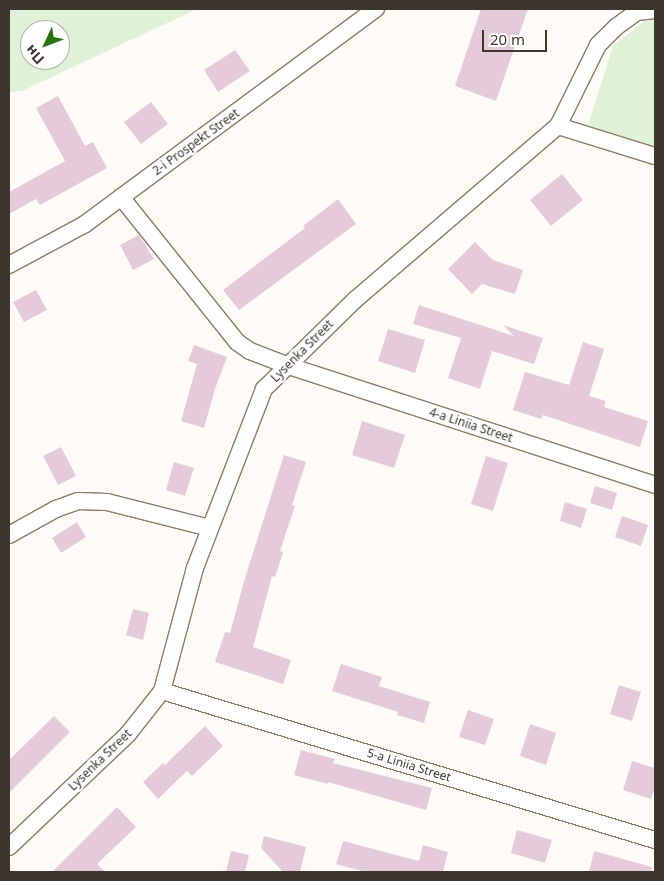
<!DOCTYPE html>
<html>
<head>
<meta charset="utf-8">
<style>
  body { margin:0 }
  #map { position:relative; width:664px; height:881px; overflow:hidden; background:#fefbf6; font-family:"Noto Sans",sans-serif }
  div>[style] { position:absolute }
  .green>* { inset:0; background:#dff1d6 }
  .building>* { inset:0; background:#e5cbda }
  .roads { filter:drop-shadow(1px 0 #8b7d68) drop-shadow(-1px 0 #8b7d68) drop-shadow(0 1px #8b7d68) drop-shadow(0 -1px #8b7d68) }
  .minor>* { height:16px; margin:-8px; padding:0 8px; transform-origin:8px; border-radius:8px; background:#fff }
  span { translate:-50% -50%; white-space:nowrap; text-align:center; line-height:1.15; -webkit-text-stroke:4.5px #fff; paint-order:stroke }
  .street-label { font-size:12px; color:#3c362d }
  .frame { position:absolute; inset:0; border:10px solid #3c362d; pointer-events:none }
  .north { position:absolute; left:20px; top:20px; width:50px; height:50px; box-sizing:border-box; background:#fff; border:1px solid #b1afab; border-radius:50%; rotate:227deg; font-size:14px; font-weight:700; line-height:20px; text-align:center; color:#3c362d }
  .north::after { content:''; display:block; margin:auto; width:18px; height:22px; background:#297214; clip-path:polygon(50% 0,100% 100%,50% 72%,0 100%) }
  .scale { position:absolute; left:482px; top:30px; width:65px; height:22px; box-sizing:border-box; border:2px solid #3c362d; border-top:0; padding-left:6px; font-size:15px; line-height:18px; white-space:nowrap; color:#3c362d; -webkit-text-stroke:4px #fff; paint-order:stroke }
</style>
</head>
<body>
<div id="map">
  <div class="green">
    <div style="clip-path:polygon(evenodd,9px 9px,197px 9px,22px 91px,9px 92px,9px 9px,30px 30px,60px 30px,60px 60px,30px 60px,30px 30px)"></div>
    <div style="clip-path:polygon(647px 19px,655px 21px,655px 149px,587px 128px,613px 46px)"></div>
  </div>
  <div class="building">
    <div style="clip-path:polygon(481px 9px,528px 9px,496px 101px,455px 86px)"></div>
    <div style="clip-path:polygon(235px 50px,250px 71px,218px 92px,204px 70px)"></div>
    <div style="clip-path:polygon(58px 96px,85px 146px,93px 142px,107px 168px,40px 205px,36px 199px,9px 214px,9px 192px,65px 161px,36px 108px)"></div>
    <div style="clip-path:polygon(151px 102px,168px 124px,141px 144px,124px 122px)"></div>
    <div style="clip-path:polygon(562px 174px,583px 200px,551px 226px,530px 200px)"></div>
    <div style="clip-path:polygon(338px 199px,356px 224px,239px 310px,223px 290px,305px 228px,303px 226px)"></div>
    <div style="clip-path:polygon(139px 235px,154px 259px,133px 270px,120px 245px)"></div>
    <div style="clip-path:polygon(475px 242px,493px 260px,523px 270px,515px 294px,482px 284px,472px 294px,448px 269px)"></div>
    <div style="clip-path:polygon(36px 290px,47px 310px,24px 322px,13px 302px)"></div>
    <div style="clip-path:polygon(419px 305px,514px 336px,503px 325px,543px 338px,534px 364px,492px 351px,480px 389px,448px 378px,461px 338px,413px 324px)"></div>
    <div style="clip-path:polygon(388px 329px,425px 340px,415px 373px,378px 361px)"></div>
    <div style="clip-path:polygon(583px 342px,604px 349px,589px 396px,606px 401px,604px 407px,648px 421px,640px 447px,543px 415px,541px 419px,513px 410px,525px 372px,569px 385px)"></div>
    <div style="clip-path:polygon(194px 345px,227px 357px,215px 389px,204px 428px,181px 421px,197px 364px,188px 361px)"></div>
    <div style="clip-path:polygon(362px 421px,405px 435px,394px 468px,352px 455px)"></div>
    <div style="clip-path:polygon(61px 447px,76px 476px,58px 485px,43px 456px)"></div>
    <div style="clip-path:polygon(284px 455px,306px 462px,292px 505px,295px 506px,280px 551px,283px 552px,275px 577px,272px 576px,253px 647px,291px 660px,283px 684px,215px 662px,225px 632px,230px 633px,245px 578px)"></div>
    <div style="clip-path:polygon(486px 456px,508px 463px,493px 511px,471px 504px)"></div>
    <div style="clip-path:polygon(174px 462px,194px 468px,185px 496px,166px 490px)"></div>
    <div style="clip-path:polygon(595px 486px,617px 493px,612px 510px,590px 503px)"></div>
    <div style="clip-path:polygon(565px 502px,587px 509px,581px 528px,560px 521px)"></div>
    <div style="clip-path:polygon(622px 516px,648px 525px,641px 546px,615px 537px)"></div>
    <div style="clip-path:polygon(77px 522px,86px 537px,61px 553px,52px 538px)"></div>
    <div style="clip-path:polygon(133px 609px,149px 613px,143px 640px,126px 635px)"></div>
    <div style="clip-path:polygon(341px 664px,382px 677px,379px 686px,430px 702px,424px 723px,397px 715px,398px 712px,332px 691px)"></div>
    <div style="clip-path:polygon(619px 685px,641px 692px,632px 721px,610px 714px)"></div>
    <div style="clip-path:polygon(468px 710px,494px 719px,485px 745px,459px 737px)"></div>
    <div style="clip-path:polygon(54px 716px,70px 732px,9px 793px,9px 760px)"></div>
    <div style="clip-path:polygon(530px 724px,556px 733px,546px 765px,520px 756px)"></div>
    <div style="clip-path:polygon(205px 726px,223px 746px,192px 776px,187px 771px,158px 799px,143px 782px,163px 763px,165px 765px)"></div>
    <div style="clip-path:polygon(301px 750px,335px 759px,333px 763px,432px 788px,426px 810px,328px 782px,328px 784px,294px 775px)"></div>
    <div style="clip-path:polygon(632px 761px,655px 768px,655px 787px,651px 799px,623px 790px)"></div>
    <div style="clip-path:polygon(117px 807px,136px 827px,97px 864px,105px 872px,52px 872px)"></div>
    <div style="clip-path:polygon(517px 830px,552px 840px,545px 863px,511px 853px)"></div>
    <div style="clip-path:polygon(264px 836px,306px 847px,300px 872px,283px 872px,261px 848px)"></div>
    <div style="clip-path:polygon(343px 841px,419px 861px,423px 845px,448px 852px,443px 872px,366px 872px,336px 864px)"></div>
    <div style="clip-path:polygon(231px 851px,249px 855px,245px 872px,226px 872px)"></div>
    <div style="clip-path:polygon(594px 851px,652px 867px,651px 872px,589px 872px)"></div>
  </div>
  <div class="roads">
    <div class="minor">
      <div style="left:558px;top:126px;width:102px;rotate:17.2deg"></div>
      <div style="left:121px;top:197px;width:186px;rotate:51.3deg"></div>
      <div style="left:237px;top:342px;width:16px;rotate:35deg"></div>
      <div style="left:250px;top:351px;width:39px;rotate:21deg"></div>
      <div style="left:286px;top:365px;width:388px;rotate:18deg"></div>
      <div style="left:9px;top:265px;width:86px;rotate:-28.3deg"></div>
      <div style="left:85px;top:224px;width:362px;rotate:-36.5deg"></div>
      <div style="left:9px;top:535px;width:54px;rotate:-29deg"></div>
      <div style="left:56px;top:509px;width:23px;rotate:-20deg"></div>
      <div style="left:78px;top:501px;width:29px;rotate:2deg"></div>
      <div style="left:107px;top:502px;width:106px;rotate:14.2deg"></div>
      <div style="left:162px;top:691px;width:515px;rotate:16.82deg"></div>
      <div style="left:9px;top:847px;width:164px;rotate:-43.5deg"></div>
      <div style="left:128px;top:734px;width:55px;rotate:-51.7deg"></div>
      <div style="left:162px;top:691px;width:127px;rotate:-75deg"></div>
      <div style="left:195px;top:568px;width:192px;rotate:-68.9deg"></div>
      <div style="left:264px;top:389px;width:129px;rotate:-44.4deg"></div>
      <div style="left:356px;top:299px;width:266px;rotate:-40.6deg"></div>
      <div style="left:558px;top:126px;width:90px;rotate:-63.7deg"></div>
      <div style="left:598px;top:45px;width:25px;rotate:-45deg"></div>
      <div style="left:616px;top:27px;width:26px;rotate:-36deg"></div>
      <div style="left:637px;top:12px;width:18px;rotate:-6deg"></div>
    </div>
  </div>
  <div class="street-label">
    <span style="left:196px;top:142px;rotate:-36deg">2-i Prospekt Street</span>
    <span style="left:302px;top:351px;rotate:-45deg">Lysenka Street</span>
    <span style="left:471px;top:425px;rotate:18deg">4-a Liniia Street</span>
    <span style="left:100px;top:760px;rotate:-44deg">Lysenka Street</span>
    <span style="left:409px;top:765px;rotate:17deg">5-a Liniia Street</span>
  </div>
  <div class="frame"></div>
  <div class="north">Пн</div>
  <div class="scale">20 m</div>
</div>
</body>
</html>
